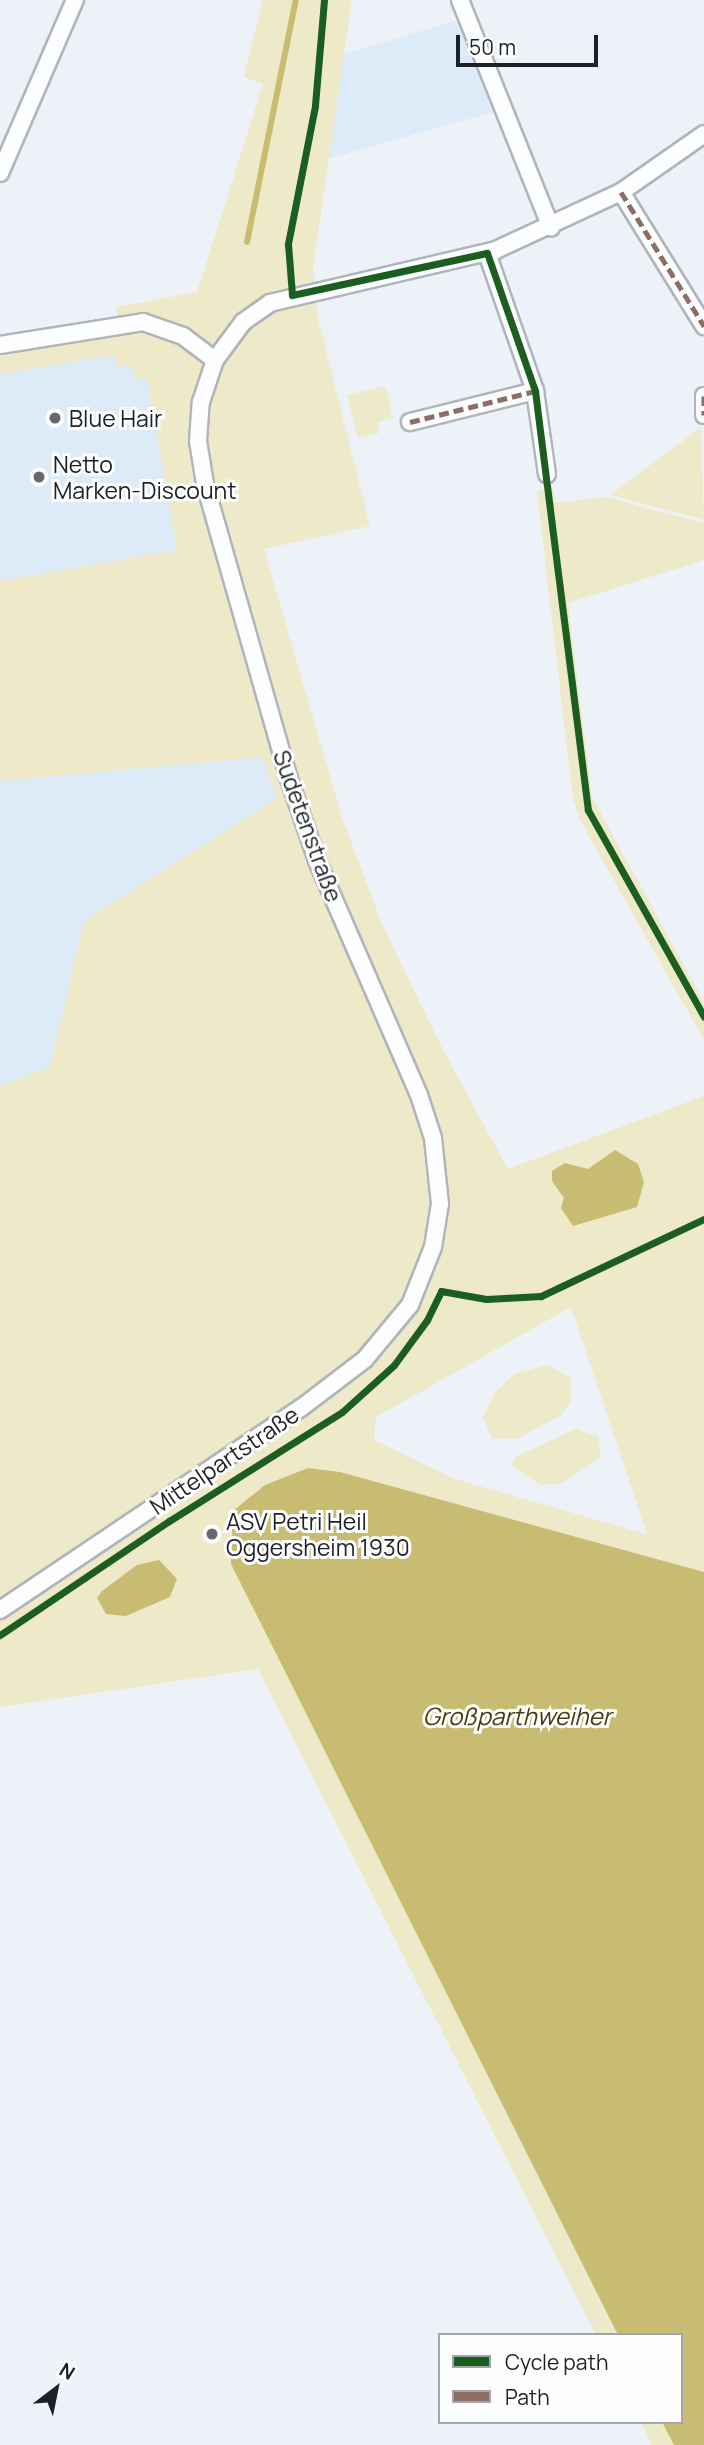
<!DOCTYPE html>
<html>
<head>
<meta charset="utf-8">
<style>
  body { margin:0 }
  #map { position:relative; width:704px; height:2445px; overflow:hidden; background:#edf2f8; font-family:Manrope,sans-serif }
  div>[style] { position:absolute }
  .built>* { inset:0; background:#ddeaf7 }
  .green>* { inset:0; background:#eee9c8 }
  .water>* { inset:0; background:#c8bc72 }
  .stream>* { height:6px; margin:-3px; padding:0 3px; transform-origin:3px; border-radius:3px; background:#c8bc72 }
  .roads { filter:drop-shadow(2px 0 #afb5ba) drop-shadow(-2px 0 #afb5ba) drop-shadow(0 2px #afb5ba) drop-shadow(0 -2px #afb5ba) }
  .street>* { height:16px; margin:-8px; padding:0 8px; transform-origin:8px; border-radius:8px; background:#fcfdfe }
  .quiet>* { height:5px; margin-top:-2.5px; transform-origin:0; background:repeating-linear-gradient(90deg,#8d6e63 0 10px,transparent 0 15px) }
  .cycleway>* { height:7px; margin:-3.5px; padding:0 3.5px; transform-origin:3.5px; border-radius:3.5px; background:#1b5e20 }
  .dots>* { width:19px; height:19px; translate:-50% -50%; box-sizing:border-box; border:4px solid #fefefe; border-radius:50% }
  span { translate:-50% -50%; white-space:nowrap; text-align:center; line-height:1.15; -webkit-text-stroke:6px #fefefe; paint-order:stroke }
  .poi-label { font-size:23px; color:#1b2127 }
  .left { translate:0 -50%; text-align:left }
  .street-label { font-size:23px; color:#1b2127 }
  .water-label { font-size:24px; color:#453d10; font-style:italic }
  .legend { position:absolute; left:438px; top:2333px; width:245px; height:91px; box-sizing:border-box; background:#fefefe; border:2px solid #a3a6a8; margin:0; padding:9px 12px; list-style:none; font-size:21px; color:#1b2127 }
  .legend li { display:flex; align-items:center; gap:14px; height:35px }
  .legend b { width:35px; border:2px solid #a3a6a8 }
  .north { position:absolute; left:21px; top:2354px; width:70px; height:70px; -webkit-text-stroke:5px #fefefe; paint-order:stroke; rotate:32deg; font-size:19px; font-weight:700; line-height:28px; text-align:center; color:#1b2127 }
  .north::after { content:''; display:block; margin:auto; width:24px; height:32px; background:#1b2127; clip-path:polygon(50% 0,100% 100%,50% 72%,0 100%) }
  .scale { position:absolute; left:456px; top:35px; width:142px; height:32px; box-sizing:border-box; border:4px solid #1b2127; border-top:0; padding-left:9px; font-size:21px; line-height:24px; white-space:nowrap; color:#1b2127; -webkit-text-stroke:5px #fefefe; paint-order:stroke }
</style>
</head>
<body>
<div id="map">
  <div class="built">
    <div style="clip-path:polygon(462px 19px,497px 111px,327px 159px,344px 54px)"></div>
    <div style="clip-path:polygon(143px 332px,277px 799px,0 1589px,0 351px)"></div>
  </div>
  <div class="green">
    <div style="clip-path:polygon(evenodd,263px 0,352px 0,313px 268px,318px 318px,370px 526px,264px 549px,341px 814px,381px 922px,442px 1048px,508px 1169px,704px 1096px,704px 1572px,340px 1472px,308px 1468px,231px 1563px,618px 2335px,596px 2335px,258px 1669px,0 1707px,0 1086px,50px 1067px,84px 921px,277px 798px,263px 757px,0 781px,0 581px,177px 550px,147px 378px,135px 380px,132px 365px,116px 367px,114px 355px,0 374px,0 351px,120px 331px,116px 307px,197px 292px,263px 84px,244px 77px,263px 0,571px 1307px,647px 1534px,646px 1534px,455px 1479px,374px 1440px,376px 1417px,571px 1307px)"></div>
    <div style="clip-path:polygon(385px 386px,393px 418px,377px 422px,379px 433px,358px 438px,347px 395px)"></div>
    <div style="clip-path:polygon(701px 427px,704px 520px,610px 495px)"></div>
    <div style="clip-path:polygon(553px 488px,555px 503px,606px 497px,704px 523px,704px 560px,568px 603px,592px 797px,704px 1002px,704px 1040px,581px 822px,573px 799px,537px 491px)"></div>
    <div style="clip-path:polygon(548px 1365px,571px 1378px,571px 1402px,560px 1416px,517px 1439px,492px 1438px,483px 1417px,495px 1392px,515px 1374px)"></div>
    <div style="clip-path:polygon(576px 1429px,598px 1436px,601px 1457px,562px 1483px,540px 1485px,511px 1465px,517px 1456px)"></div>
    <div style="clip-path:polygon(641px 2422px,662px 2422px,674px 2445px,652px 2445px)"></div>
  </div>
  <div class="water">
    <div style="clip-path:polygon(615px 1150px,638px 1164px,644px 1182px,637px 1207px,573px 1226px,561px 1208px,564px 1198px,552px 1181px,552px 1171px,565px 1163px,588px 1169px)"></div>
    <div style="clip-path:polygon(308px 1468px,340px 1472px,704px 1572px,704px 2445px,674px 2445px,662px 2422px,681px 2422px,681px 2335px,618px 2335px,231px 1564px,233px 1511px,265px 1485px)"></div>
    <div style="clip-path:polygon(159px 1560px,177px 1579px,170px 1597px,126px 1616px,106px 1614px,97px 1598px,102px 1591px,137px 1565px)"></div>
  </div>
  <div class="stream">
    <div style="left:247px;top:242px;width:247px;rotate:-78.6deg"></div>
  </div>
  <div class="roads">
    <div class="street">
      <div style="left:460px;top:0;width:245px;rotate:68.2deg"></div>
      <div style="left:0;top:173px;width:189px;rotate:-66.6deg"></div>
      <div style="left:621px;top:192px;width:158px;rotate:58.2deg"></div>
      <div style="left:487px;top:253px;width:146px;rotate:70.8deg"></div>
      <div style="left:535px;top:391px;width:84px;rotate:81.8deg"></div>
      <div style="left:0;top:345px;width:145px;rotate:-9.1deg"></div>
      <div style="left:143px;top:322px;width:42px;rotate:19.3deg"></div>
      <div style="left:183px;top:336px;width:40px;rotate:37deg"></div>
      <div style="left:704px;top:396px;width:19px;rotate:90deg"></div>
      <div style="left:410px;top:422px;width:129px;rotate:-13.9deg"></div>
      <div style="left:0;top:1610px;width:362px;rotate:-33.9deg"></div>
      <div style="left:301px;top:1408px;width:81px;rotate:-37.4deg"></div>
      <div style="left:365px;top:1359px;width:70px;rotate:-50.2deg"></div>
      <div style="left:410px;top:1305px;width:62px;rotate:-68.4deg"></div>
      <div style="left:433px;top:1247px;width:44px;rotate:-80.8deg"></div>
      <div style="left:440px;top:1204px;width:66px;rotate:-96.1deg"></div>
      <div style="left:433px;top:1138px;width:45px;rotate:-108deg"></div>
      <div style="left:419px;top:1095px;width:256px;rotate:-113.5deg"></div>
      <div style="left:317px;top:860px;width:86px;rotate:-109.1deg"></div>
      <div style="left:289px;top:779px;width:307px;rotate:-105.9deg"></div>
      <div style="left:205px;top:484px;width:44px;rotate:-99.2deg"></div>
      <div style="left:198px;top:441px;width:39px;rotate:-86deg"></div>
      <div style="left:201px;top:402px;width:44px;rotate:-71.6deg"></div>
      <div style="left:215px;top:360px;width:47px;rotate:-53.6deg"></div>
      <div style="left:243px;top:322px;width:33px;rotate:-35deg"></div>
      <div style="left:270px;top:303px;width:232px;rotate:-13.2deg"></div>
      <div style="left:496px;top:250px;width:138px;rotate:-24.9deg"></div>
      <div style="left:621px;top:192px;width:101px;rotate:-34.9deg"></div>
    </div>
  </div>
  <div class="quiet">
    <div style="left:621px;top:192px;width:158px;rotate:58.2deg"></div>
    <div style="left:704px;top:396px;width:19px;rotate:90deg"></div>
    <div style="left:410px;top:422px;width:129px;rotate:-13.9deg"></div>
  </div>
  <div class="cycleway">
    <div style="left:324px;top:0;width:106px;rotate:94.9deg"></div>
    <div style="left:315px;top:106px;width:141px;rotate:101.1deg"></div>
    <div style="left:288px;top:244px;width:51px;rotate:85.5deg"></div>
    <div style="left:292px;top:295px;width:199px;rotate:-12.2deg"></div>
    <div style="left:487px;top:253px;width:146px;rotate:70.8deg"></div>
    <div style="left:535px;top:391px;width:422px;rotate:82.8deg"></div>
    <div style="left:588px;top:810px;width:237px;rotate:60.7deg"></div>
    <div style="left:0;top:1635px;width:204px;rotate:-34deg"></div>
    <div style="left:169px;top:1521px;width:204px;rotate:-32.2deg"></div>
    <div style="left:342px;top:1412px;width:70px;rotate:-42.1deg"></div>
    <div style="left:394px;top:1365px;width:56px;rotate:-53.7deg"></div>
    <div style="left:427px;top:1320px;width:32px;rotate:-64deg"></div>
    <div style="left:441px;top:1291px;width:46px;rotate:10.1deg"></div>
    <div style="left:486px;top:1299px;width:55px;rotate:-3.1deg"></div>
    <div style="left:541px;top:1296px;width:180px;rotate:-25.3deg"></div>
  </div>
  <div class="dots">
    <div style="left:55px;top:418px;background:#646a70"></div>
    <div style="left:39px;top:477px;background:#646a70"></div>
    <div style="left:212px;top:1534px;background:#646a70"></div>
  </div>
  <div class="poi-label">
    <span class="left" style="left:69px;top:418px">Blue Hair</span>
    <span class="left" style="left:53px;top:477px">Netto<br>Marken-Discount</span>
    <span class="left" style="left:226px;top:1534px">ASV Petri Heil<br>Oggersheim 1930</span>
  </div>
  <div class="street-label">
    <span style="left:308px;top:826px;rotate:70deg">Sudetenstraße</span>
    <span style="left:224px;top:1460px;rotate:-34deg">Mittelpartstraße</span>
  </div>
  <div class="water-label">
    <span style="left:517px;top:1716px">Großparthweiher</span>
  </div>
  <ul class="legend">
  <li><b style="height:9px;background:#1b5e20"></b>Cycle path</li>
  <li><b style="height:9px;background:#8d6e63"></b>Path</li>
  </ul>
  <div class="north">N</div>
  <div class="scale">50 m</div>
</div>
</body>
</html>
